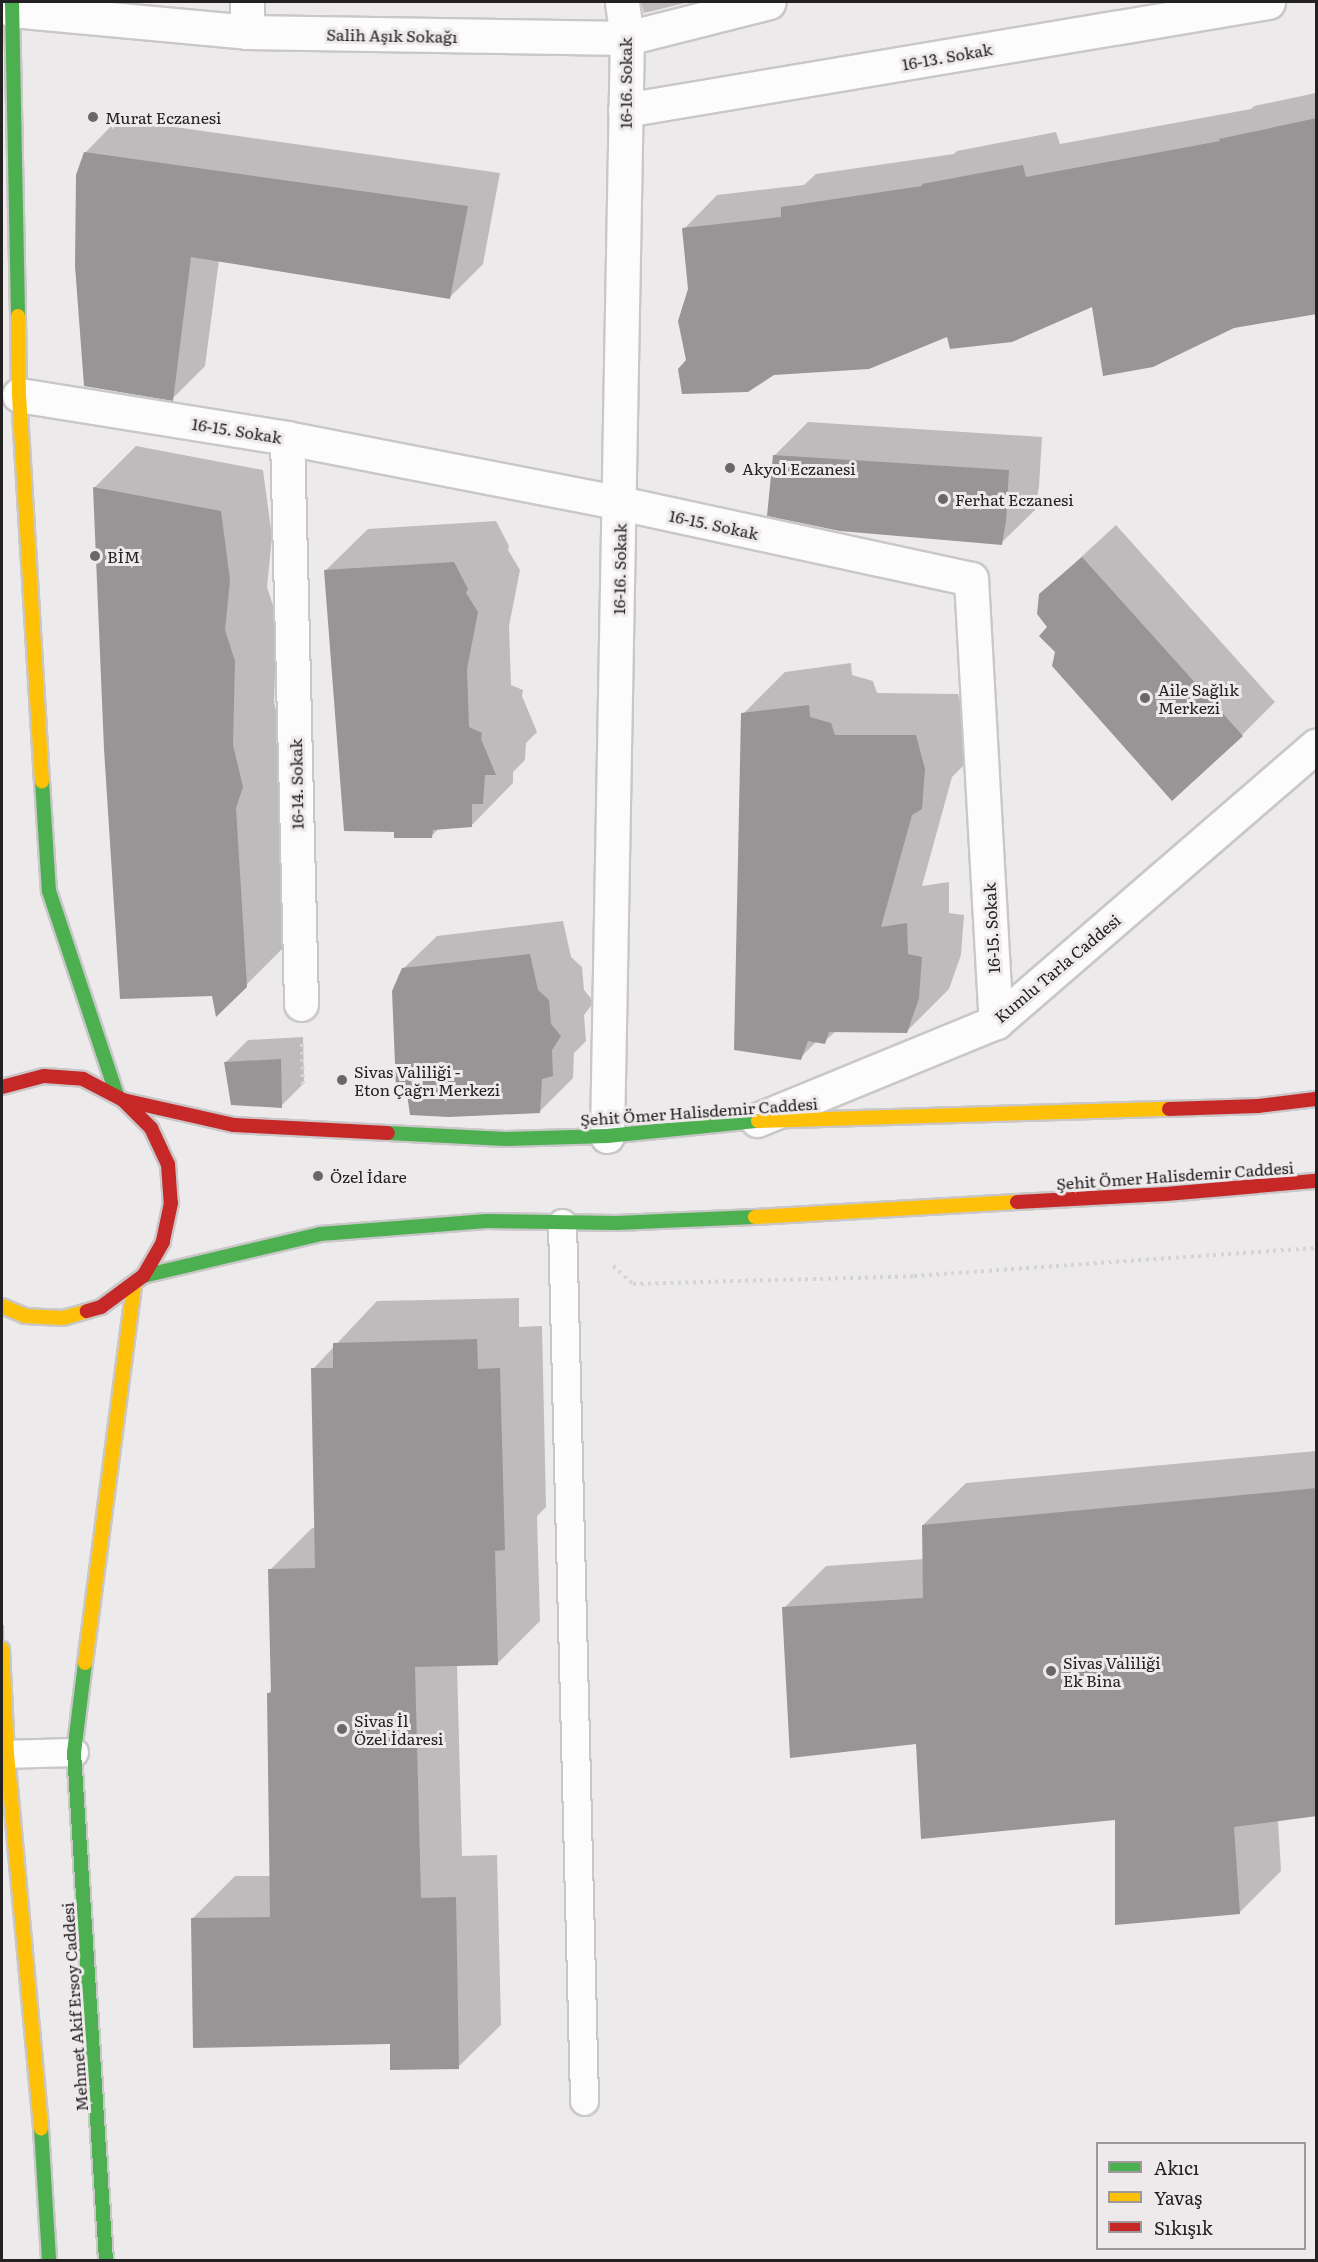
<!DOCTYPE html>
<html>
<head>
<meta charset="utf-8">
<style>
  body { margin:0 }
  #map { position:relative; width:1318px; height:2262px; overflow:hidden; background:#edeaeb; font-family:Literata,serif }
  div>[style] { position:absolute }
  .shadow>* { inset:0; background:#0003 }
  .building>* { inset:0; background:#989596 }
  .path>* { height:4px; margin-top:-2px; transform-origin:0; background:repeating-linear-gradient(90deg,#d5d4d4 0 3px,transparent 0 7.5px) }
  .roads { filter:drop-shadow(2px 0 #cac7c8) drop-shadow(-2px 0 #cac7c8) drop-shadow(0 2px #cac7c8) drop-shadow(0 -2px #cac7c8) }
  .lane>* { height:27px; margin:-13.5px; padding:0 13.5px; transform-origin:13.5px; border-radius:13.5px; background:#fcfcfc }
  .street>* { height:33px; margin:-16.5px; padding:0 16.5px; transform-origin:16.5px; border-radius:16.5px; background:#fcfcfc }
  .fast>* { height:14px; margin:-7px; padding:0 7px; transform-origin:7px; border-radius:7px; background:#4caf50 }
  .slow>* { height:14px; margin:-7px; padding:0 7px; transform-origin:7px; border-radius:7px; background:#ffc107 }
  .jam>* { height:14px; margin:-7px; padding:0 7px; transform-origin:7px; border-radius:7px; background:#c62828 }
  .dots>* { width:16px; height:16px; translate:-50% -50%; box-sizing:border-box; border:3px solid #eee9eb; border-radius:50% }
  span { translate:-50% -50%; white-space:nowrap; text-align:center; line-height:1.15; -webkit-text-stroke:6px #eee9eb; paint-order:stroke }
  .street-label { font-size:16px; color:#232122 }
  .poi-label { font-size:16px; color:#232122 }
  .left { translate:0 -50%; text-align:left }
  .frame { position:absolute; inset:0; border:3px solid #232122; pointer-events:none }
  .legend { position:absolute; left:1096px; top:2142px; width:210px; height:108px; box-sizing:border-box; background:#eee9eb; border:2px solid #9d999b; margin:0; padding:8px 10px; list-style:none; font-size:18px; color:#232122 }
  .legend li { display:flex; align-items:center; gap:12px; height:30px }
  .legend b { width:30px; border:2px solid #9d999b }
</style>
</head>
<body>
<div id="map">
  <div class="shadow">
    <div style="clip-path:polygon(641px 2px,689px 2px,644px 13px)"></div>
    <div style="clip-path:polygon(1316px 93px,1316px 312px,1093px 305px,948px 335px,687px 361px,690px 289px,684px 229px,717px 195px,804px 185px,816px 174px,954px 154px,957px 151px,1056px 132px,1060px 144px,1251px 109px,1254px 106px)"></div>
    <div style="clip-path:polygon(118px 119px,500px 173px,483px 264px,450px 297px,219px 260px,205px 366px,172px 399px,85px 153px)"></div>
    <div style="clip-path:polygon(808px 422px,1042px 437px,1039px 486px,1035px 510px,1001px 543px,774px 456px)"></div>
    <div style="clip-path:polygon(136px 446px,263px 470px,272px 537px,267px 587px,277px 618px,274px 702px,284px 744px,278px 765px,288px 943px,217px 1014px,94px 488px)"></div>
    <div style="clip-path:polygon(496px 521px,509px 546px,508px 550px,520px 570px,509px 626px,511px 685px,523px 690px,522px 696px,537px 732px,526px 743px,525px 760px,513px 772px,513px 783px,471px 826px,440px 828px,431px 836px,325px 571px,368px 529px)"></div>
    <div style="clip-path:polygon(1116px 525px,1275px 702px,1242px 735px,1056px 652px,1040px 595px)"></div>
    <div style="clip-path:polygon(851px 663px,852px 675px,873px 681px,877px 693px,958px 694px,967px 726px,963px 766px,952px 777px,922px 886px,949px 882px,949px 913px,964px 915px,961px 955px,949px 989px,906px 1032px,836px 1031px,824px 1042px,817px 1041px,800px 1058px,743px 714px,785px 672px)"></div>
    <div style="clip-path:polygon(563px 921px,571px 957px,582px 967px,584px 990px,594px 1002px,584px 1015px,586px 1041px,574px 1053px,573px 1078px,539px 1112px,403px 969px,437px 936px)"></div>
    <div style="clip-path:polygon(303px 1037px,304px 1083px,281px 1106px,225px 1063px,248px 1040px)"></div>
    <div style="clip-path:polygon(519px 1298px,519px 1327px,542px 1326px,546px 1507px,537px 1516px,540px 1621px,498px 1663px,457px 1664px,462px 1856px,497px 1855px,501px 2025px,458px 2067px,192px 1919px,235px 1876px,271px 1876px,268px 1694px,272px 1689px,270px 1570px,312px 1528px,316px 1528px,313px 1369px,377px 1301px)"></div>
    <div style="clip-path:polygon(1316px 1451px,1316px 1814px,1278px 1820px,1281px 1871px,1239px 1913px,1117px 1818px,917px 1742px,784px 1608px,826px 1566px,924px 1559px,923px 1525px,966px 1483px)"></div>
    <div style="clip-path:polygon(2px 1625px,4px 1625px,5px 1680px,2px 1684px)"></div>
  </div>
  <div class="building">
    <div style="clip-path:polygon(1317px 118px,1317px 314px,1234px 328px,1153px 367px,1103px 376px,1092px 307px,1012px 342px,950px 349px,947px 337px,869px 369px,774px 375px,748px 392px,682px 394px,678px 369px,686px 360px,678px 321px,688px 289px,682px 228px,781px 217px,781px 207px,922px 186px,922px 184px,1023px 165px,1026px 177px,1220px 141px,1219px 139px)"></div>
    <div style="clip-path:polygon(84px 152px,468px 206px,450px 299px,191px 257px,173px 401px,84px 386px,75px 266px,76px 175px)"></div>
    <div style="clip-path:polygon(773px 455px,1009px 470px,1006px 521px,1002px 545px,840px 531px,767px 516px)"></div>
    <div style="clip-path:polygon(93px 487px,221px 511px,230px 580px,225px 630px,235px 661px,233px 745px,243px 787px,236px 808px,247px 987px,216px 1017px,212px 996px,120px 999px,104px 749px)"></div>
    <div style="clip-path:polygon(1082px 557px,1243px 736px,1172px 801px,1052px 666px,1055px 652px,1039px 636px,1047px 627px,1037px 614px,1039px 594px)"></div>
    <div style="clip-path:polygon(454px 562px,468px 589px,466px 593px,478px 612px,467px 669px,469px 727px,482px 733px,481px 739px,496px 775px,485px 775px,483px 804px,472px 804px,472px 827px,433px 830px,432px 838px,394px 838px,394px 832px,344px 831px,324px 570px)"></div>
    <div style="clip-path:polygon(809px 705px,810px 717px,831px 723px,835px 735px,916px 735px,925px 769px,922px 809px,912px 815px,881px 927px,907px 923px,908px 954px,922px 957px,919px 998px,907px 1033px,829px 1032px,825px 1044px,808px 1041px,801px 1060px,734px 1050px,741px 713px)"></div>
    <div style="clip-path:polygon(530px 954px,538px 990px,549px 1000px,551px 1024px,561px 1036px,552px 1050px,553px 1076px,542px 1079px,540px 1113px,449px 1117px,410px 1115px,407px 1094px,396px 1088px,392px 991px,402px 968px)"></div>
    <div style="clip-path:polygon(281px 1059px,282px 1108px,231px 1105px,224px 1062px)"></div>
    <div style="clip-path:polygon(477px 1339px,478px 1369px,500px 1368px,505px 1550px,495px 1551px,498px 1665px,415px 1667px,421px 1898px,456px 1897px,459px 2069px,390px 2070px,390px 2044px,193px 2048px,191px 1918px,270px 1917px,267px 1693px,271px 1693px,268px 1569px,315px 1568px,311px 1368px,333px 1368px,333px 1343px)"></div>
    <div style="clip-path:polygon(1317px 1488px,1317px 1816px,1234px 1827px,1240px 1914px,1115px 1925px,1115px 1820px,921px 1839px,916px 1744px,790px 1758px,782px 1607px,923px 1598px,922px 1525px)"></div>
  </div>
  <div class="path">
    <div style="left:302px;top:1044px;width:43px;rotate:88.7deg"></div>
    <div style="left:613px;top:1266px;width:27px;rotate:42deg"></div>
    <div style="left:633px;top:1284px;width:281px;rotate:-1.6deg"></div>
    <div style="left:914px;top:1276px;width:403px;rotate:-4deg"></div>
  </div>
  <div class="roads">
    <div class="lane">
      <div style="left:562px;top:1223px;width:878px;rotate:88.56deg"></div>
      <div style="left:2px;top:1754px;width:72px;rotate:-1.6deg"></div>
    </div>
    <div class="street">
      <div style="left:247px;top:2px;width:30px;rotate:90deg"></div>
      <div style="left:12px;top:10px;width:236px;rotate:5.3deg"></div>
      <div style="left:247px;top:32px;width:380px;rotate:0.9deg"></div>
      <div style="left:627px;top:38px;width:146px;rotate:-14.2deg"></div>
      <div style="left:625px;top:110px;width:652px;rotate:-9.53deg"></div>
      <div style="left:19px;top:395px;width:271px;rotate:9.1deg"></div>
      <div style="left:287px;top:438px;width:339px;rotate:11deg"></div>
      <div style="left:620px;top:503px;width:359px;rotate:12.2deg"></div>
      <div style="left:971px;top:579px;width:444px;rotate:86.8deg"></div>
      <div style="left:287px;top:438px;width:566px;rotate:88.58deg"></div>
      <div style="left:757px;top:1120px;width:258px;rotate:-22.3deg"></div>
      <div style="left:996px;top:1022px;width:423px;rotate:-40.8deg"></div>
      <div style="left:607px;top:1136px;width:1098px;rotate:-88.96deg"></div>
      <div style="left:627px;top:38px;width:36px;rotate:-98deg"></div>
    </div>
    <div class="fast">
      <div style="left:12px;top:2px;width:314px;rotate:88.9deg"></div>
      <div style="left:42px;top:781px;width:110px;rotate:86.4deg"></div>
      <div style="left:49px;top:891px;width:215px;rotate:71.6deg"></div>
      <div style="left:388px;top:1133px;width:118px;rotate:2.9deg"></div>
      <div style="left:506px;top:1139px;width:101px;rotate:-1.7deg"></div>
      <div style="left:607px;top:1136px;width:152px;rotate:-5.7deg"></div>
      <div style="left:143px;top:1276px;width:182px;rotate:-13.3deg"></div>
      <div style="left:320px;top:1234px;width:167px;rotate:-4.5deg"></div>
      <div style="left:486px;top:1221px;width:130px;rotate:0.9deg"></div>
      <div style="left:616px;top:1223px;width:139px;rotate:-2.5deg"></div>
      <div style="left:85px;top:1663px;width:90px;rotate:97deg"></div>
      <div style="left:74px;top:1752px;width:509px;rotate:86.4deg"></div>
      <div style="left:41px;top:2128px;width:132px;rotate:86.5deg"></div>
    </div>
    <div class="slow">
      <div style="left:18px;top:316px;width:79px;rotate:89.3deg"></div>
      <div style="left:19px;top:395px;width:387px;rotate:86.6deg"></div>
      <div style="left:758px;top:1121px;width:411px;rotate:-1.7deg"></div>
      <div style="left:755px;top:1217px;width:262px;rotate:-3.3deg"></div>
      <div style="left:2px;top:1306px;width:25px;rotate:23deg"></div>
      <div style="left:25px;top:1316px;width:38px;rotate:3deg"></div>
      <div style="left:63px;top:1318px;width:25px;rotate:-16deg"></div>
      <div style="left:2px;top:1649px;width:105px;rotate:87.3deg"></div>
      <div style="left:7px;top:1754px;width:376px;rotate:84.8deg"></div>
      <div style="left:85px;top:1663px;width:381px;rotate:-82.6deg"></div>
    </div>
    <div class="jam">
      <div style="left:2px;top:1087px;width:43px;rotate:-14.7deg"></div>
      <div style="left:44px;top:1076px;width:39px;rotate:4deg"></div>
      <div style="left:83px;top:1079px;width:45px;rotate:27.7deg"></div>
      <div style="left:123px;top:1100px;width:40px;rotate:45deg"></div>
      <div style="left:151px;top:1128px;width:40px;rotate:65deg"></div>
      <div style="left:168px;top:1164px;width:39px;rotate:86deg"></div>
      <div style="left:171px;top:1203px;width:40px;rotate:102deg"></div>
      <div style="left:163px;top:1242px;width:39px;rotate:120deg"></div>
      <div style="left:143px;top:1276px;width:52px;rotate:143.6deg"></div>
      <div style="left:101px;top:1307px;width:15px;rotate:164deg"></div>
      <div style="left:123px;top:1100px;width:114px;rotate:12.7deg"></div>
      <div style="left:234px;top:1125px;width:154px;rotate:3deg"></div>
      <div style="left:1169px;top:1109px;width:89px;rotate:-1.9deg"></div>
      <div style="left:1258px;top:1106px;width:58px;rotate:-6.9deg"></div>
      <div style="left:1017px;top:1202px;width:149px;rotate:-3.1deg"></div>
      <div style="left:1166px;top:1194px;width:151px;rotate:-5deg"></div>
    </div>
  </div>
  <div class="dots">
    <div style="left:93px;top:117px;background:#6a6768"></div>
    <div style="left:730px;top:468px;background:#6a6768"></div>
    <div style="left:943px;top:499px;background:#6a6768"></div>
    <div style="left:95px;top:556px;background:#6a6768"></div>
    <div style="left:1145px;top:698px;background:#6a6768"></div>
    <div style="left:342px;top:1080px;background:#6a6768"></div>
    <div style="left:318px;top:1176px;background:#6a6768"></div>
    <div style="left:1051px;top:1671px;background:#6a6768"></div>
    <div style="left:342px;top:1729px;background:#6a6768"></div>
  </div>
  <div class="street-label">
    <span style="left:392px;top:35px;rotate:1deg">Salih Aşık Sokağı</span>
    <span style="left:947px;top:56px;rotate:-10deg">16-13. Sokak</span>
    <span style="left:625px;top:83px;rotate:-90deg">16-16. Sokak</span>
    <span style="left:237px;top:430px;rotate:9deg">16-15. Sokak</span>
    <span style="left:714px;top:524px;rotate:12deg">16-15. Sokak</span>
    <span style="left:619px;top:569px;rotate:-89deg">16-16. Sokak</span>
    <span style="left:296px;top:784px;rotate:-91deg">16-14. Sokak</span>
    <span style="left:991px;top:928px;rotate:-93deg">16-15. Sokak</span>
    <span style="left:1057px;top:968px;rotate:-40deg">Kumlu Tarla Caddesi</span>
    <span style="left:699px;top:1111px;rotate:-4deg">Şehit Ömer Halisdemir Caddesi</span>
    <span style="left:1175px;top:1175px;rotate:-4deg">Şehit Ömer Halisdemir Caddesi</span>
    <span style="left:74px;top:2007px;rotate:-94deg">Mehmet Akif Ersoy Caddesi</span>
  </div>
  <div class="poi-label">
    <span class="left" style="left:105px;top:117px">Murat Eczanesi</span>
    <span class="left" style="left:742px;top:468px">Akyol Eczanesi</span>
    <span class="left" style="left:955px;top:499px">Ferhat Eczanesi</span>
    <span class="left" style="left:107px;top:556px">BİM</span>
    <span class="left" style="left:1158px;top:698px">Aile Sağlık<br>Merkezi</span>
    <span class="left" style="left:354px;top:1080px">Sivas Valiliği -<br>Eton Çağrı Merkezi</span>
    <span class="left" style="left:330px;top:1176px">Özel İdare</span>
    <span class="left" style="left:1063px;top:1671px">Sivas Valiliği<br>Ek Bina</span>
    <span class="left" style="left:354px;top:1729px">Sivas İl<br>Özel İdaresi</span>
  </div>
  <div class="frame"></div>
  <ul class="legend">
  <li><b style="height:8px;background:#4caf50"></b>Akıcı</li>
  <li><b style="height:8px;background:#ffc107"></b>Yavaş</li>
  <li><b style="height:8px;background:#c62828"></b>Sıkışık</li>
  </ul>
</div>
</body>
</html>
